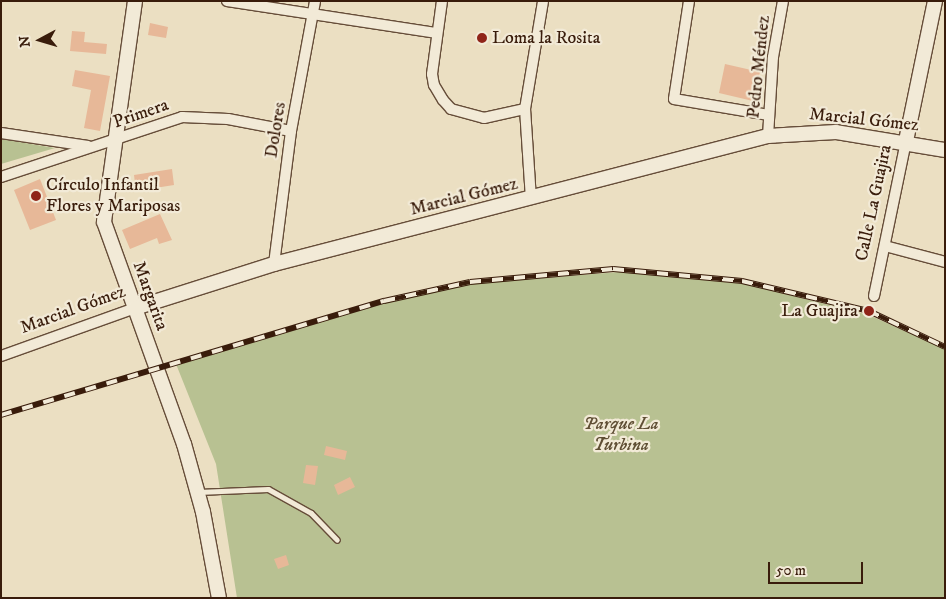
<!DOCTYPE html>
<html>
<head>
<meta charset="utf-8">
<style>
  body { margin:0 }
  #map { position:relative; width:946px; height:599px; overflow:hidden; background:#ebdfc2; font-family:"IM FELL DW Pica",serif }
  div>[style] { position:absolute }
  .green>* { inset:0; background:#b8c192 }
  .building>* { inset:0; background:#e7b898 }
  .roads { filter:drop-shadow(1px 0 #664d39) drop-shadow(-1px 0 #664d39) drop-shadow(0 1px #664d39) drop-shadow(0 -1px #664d39) }
  .lane>* { height:5px; margin:-2.5px; padding:0 2.5px; transform-origin:2.5px; border-radius:2.5px; background:#f2ead7 }
  .street>* { height:10px; margin:-5px; padding:0 5px; transform-origin:5px; border-radius:5px; background:#f2ead7 }
  .secondary>* { height:14px; margin:-7px; padding:0 7px; transform-origin:7px; border-radius:7px; background:#f2ead7 }
  .rail>* { height:5.5px; margin-top:-2.75px; transform-origin:0; background:repeating-linear-gradient(90deg,#f2ead7 0 11px,#391c0b 0 22px); box-sizing:border-box; border-block:1px solid #391c0b }
  .dots>* { width:14px; height:14px; translate:-50% -50%; box-sizing:border-box; border:2px solid #f2ead7; border-radius:50% }
  span { translate:-50% -50%; white-space:nowrap; text-align:center; line-height:1.15; -webkit-text-stroke:4.5px #f2ead7; paint-order:stroke }
  .poi-label { font-size:18px; color:#391c0b }
  .left { translate:0 -50%; text-align:left }
  .right { translate:-100% -50%; text-align:right }
  .street-label { font-size:18px; color:#391c0b }
  .park-label { font-size:18px; color:#5f4e34; font-style:italic }
  .frame { position:absolute; inset:0; border:2px solid #391c0b; pointer-events:none }
  .north { position:absolute; left:15px; top:15px; width:50px; height:50px; -webkit-text-stroke:4px #f2ead7; paint-order:stroke; rotate:264deg; font-size:14px; font-weight:700; line-height:20px; text-align:center; color:#391c0b }
  .north::after { content:''; display:block; margin:auto; width:18px; height:22px; background:#391c0b; clip-path:polygon(50% 0,100% 100%,50% 72%,0 100%) }
  .scale { position:absolute; left:768px; top:562px; width:95px; height:22px; box-sizing:border-box; border:2px solid #391c0b; border-top:0; padding-left:6px; font-size:15px; line-height:18px; white-space:nowrap; color:#391c0b; -webkit-text-stroke:4px #f2ead7; paint-order:stroke }
</style>
</head>
<body>
<div id="map">
  <div class="green">
    <div style="clip-path:polygon(1px 139px,55px 148px,1px 164px)"></div>
    <div style="clip-path:polygon(620px 272px,746px 284px,869px 315px,945px 349px,945px 598px,237px 598px,216px 464px,176px 364px,407px 296px,476px 283px)"></div>
  </div>
  <div class="building">
    <div style="clip-path:polygon(150px 23px,168px 27px,166px 38px,148px 35px)"></div>
    <div style="clip-path:polygon(72px 31px,85px 32px,84px 42px,107px 44px,106px 54px,70px 51px)"></div>
    <div style="clip-path:polygon(725px 64px,760px 72px,753px 101px,719px 93px)"></div>
    <div style="clip-path:polygon(75px 70px,110px 76px,100px 131px,84px 128px,91px 90px,72px 86px)"></div>
    <div style="clip-path:polygon(172px 169px,174px 185px,136px 191px,134px 175px)"></div>
    <div style="clip-path:polygon(40px 179px,56px 220px,30px 230px,14px 190px)"></div>
    <div style="clip-path:polygon(160px 214px,172px 240px,159px 244px,157px 238px,130px 249px,122px 230px)"></div>
    <div style="clip-path:polygon(326px 446px,347px 451px,345px 460px,324px 455px)"></div>
    <div style="clip-path:polygon(306px 465px,318px 466px,315px 485px,303px 483px)"></div>
    <div style="clip-path:polygon(350px 477px,355px 487px,338px 495px,334px 485px)"></div>
    <div style="clip-path:polygon(286px 555px,289px 565px,278px 569px,274px 559px)"></div>
  </div>
  <div class="roads">
    <div class="lane">
      <div style="left:198px;top:492px;width:70px;rotate:-2.5deg"></div>
      <div style="left:268px;top:489px;width:49px;rotate:29.2deg"></div>
      <div style="left:311px;top:513px;width:37px;rotate:46deg"></div>
    </div>
    <div class="street">
      <div style="left:227px;top:1px;width:211px;rotate:8.7deg"></div>
      <div style="left:442px;top:1px;width:74px;rotate:97.8deg"></div>
      <div style="left:432px;top:74px;width:11px;rotate:80deg"></div>
      <div style="left:434px;top:85px;width:17px;rotate:59deg"></div>
      <div style="left:443px;top:100px;width:12px;rotate:48deg"></div>
      <div style="left:451px;top:109px;width:34px;rotate:15deg"></div>
      <div style="left:484px;top:118px;width:42px;rotate:-12.4deg"></div>
      <div style="left:689px;top:1px;width:99px;rotate:98.7deg"></div>
      <div style="left:674px;top:99px;width:96px;rotate:9.6deg"></div>
      <div style="left:1px;top:133px;width:88px;rotate:8.5deg"></div>
      <div style="left:768px;top:136px;width:79px;rotate:-86.4deg"></div>
      <div style="left:773px;top:57px;width:57px;rotate:-79.9deg"></div>
      <div style="left:1px;top:177px;width:191px;rotate:-18.3deg"></div>
      <div style="left:182px;top:117px;width:46px;rotate:2.5deg"></div>
      <div style="left:228px;top:119px;width:64px;rotate:10.8deg"></div>
      <div style="left:531px;top:199px;width:90px;rotate:-93.8deg"></div>
      <div style="left:525px;top:109px;width:109px;rotate:-80.5deg"></div>
      <div style="left:885px;top:246px;width:62px;rotate:14.9deg"></div>
      <div style="left:274px;top:264px;width:134px;rotate:-82.7deg"></div>
      <div style="left:291px;top:131px;width:132px;rotate:-79.5deg"></div>
      <div style="left:874px;top:296px;width:158px;rotate:-78.3deg"></div>
      <div style="left:1px;top:356px;width:142px;rotate:-19.7deg"></div>
    </div>
    <div class="secondary">
      <div style="left:135px;top:1px;width:223px;rotate:98deg"></div>
      <div style="left:104px;top:222px;width:236px;rotate:70.2deg"></div>
      <div style="left:184px;top:444px;width:71px;rotate:74.4deg"></div>
      <div style="left:203px;top:512px;width:87px;rotate:79.5deg"></div>
      <div style="left:906px;top:141px;width:143px;rotate:-78.3deg"></div>
      <div style="left:135px;top:308px;width:146px;rotate:-17.6deg"></div>
      <div style="left:274px;top:264px;width:510px;rotate:-14.53deg"></div>
      <div style="left:768px;top:136px;width:68px;rotate:-3.4deg"></div>
      <div style="left:836px;top:132px;width:110px;rotate:9.4deg"></div>
    </div>
  </div>
  <div class="rail">
    <div style="left:1px;top:415px;width:400px;rotate:-16.6deg"></div>
    <div style="left:384px;top:301px;width:88px;rotate:-12.5deg"></div>
    <div style="left:470px;top:282px;width:144px;rotate:-5.2deg"></div>
    <div style="left:613px;top:269px;width:130px;rotate:5.3deg"></div>
    <div style="left:742px;top:281px;width:130px;rotate:13.3deg"></div>
    <div style="left:869px;top:311px;width:84px;rotate:25.3deg"></div>
  </div>
  <div class="dots">
    <div style="left:482px;top:38px;background:#8f2418"></div>
    <div style="left:36px;top:196px;background:#8f2418"></div>
    <div style="left:869px;top:311px;background:#8f2418"></div>
  </div>
  <div class="poi-label">
    <span class="left" style="left:492px;top:38px">Loma la Rosita</span>
    <span class="left" style="left:46px;top:196px">Círculo Infantil<br>Flores y Mariposas</span>
    <span class="right" style="left:858px;top:311px">La Guajira</span>
  </div>
  <div class="street-label">
    <span style="left:759px;top:67px;rotate:-84deg">Pedro Méndez</span>
    <span style="left:141px;top:114px;rotate:-19deg">Primera</span>
    <span style="left:864px;top:120px;rotate:6deg">Marcial Gómez</span>
    <span style="left:276px;top:130px;rotate:-81deg">Dolores</span>
    <span style="left:464px;top:197px;rotate:-14deg">Marcial Gómez</span>
    <span style="left:874px;top:203px;rotate:-78deg">Calle La Guajira</span>
    <span style="left:150px;top:296px;rotate:70deg">Margarita</span>
    <span style="left:73px;top:310px;rotate:-20deg">Marcial Gómez</span>
  </div>
  <div class="park-label">
    <span style="left:621px;top:435px">Parque La<br>Turbina</span>
  </div>
  <div class="frame"></div>
  <div class="north">N</div>
  <div class="scale">50 m</div>
</div>
</body>
</html>
